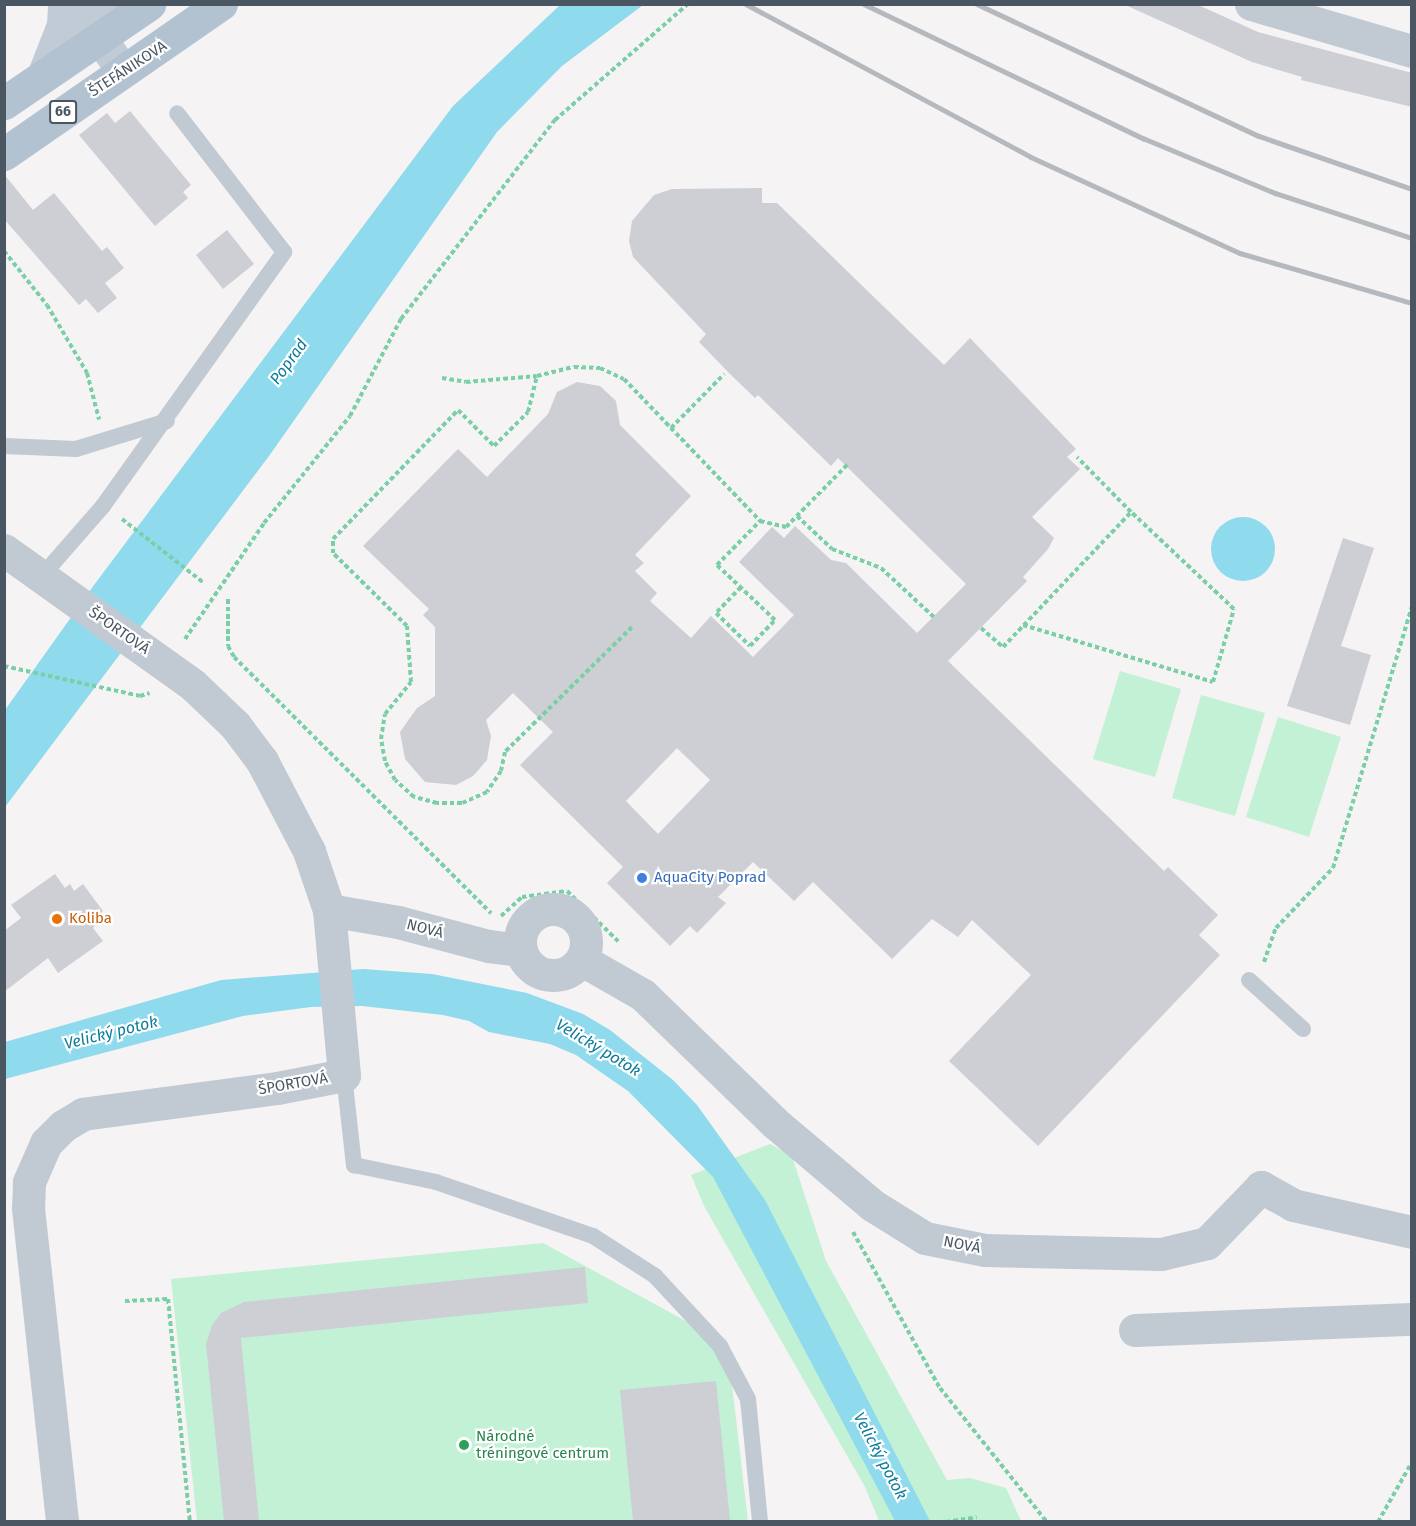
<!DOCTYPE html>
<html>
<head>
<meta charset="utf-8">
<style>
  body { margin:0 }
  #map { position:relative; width:1416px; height:1526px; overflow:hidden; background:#f5f3f3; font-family:"Fira Sans",sans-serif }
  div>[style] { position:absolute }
  .green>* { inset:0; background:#c3f1d5 }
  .water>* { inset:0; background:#90daee }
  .round { border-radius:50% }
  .building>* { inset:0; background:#cdcfd5 }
  .path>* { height:4px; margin-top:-2px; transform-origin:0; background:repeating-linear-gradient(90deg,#7ad0a6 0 4.5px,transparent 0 7.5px) }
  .lane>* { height:16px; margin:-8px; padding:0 8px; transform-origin:8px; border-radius:8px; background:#c1cad2 }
  .street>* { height:33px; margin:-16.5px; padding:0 16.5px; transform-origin:16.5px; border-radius:16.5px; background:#c1cad2 }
  .street>.ring { margin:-16.5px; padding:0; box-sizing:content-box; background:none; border:33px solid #c1cad2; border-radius:50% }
  .secondary>* { height:33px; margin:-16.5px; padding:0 16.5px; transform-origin:16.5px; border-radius:16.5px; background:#c1cbd6 }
  .primary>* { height:33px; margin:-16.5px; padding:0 16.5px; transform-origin:16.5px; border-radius:16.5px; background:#b3c2d1 }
  .rail>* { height:4.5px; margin:-2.25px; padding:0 2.25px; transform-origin:2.25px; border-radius:2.25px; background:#b5b8bd }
  .dots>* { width:16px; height:16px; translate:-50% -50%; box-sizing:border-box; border:3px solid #fff; border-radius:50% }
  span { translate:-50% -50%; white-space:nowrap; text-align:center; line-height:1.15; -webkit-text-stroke:4.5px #fff; paint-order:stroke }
  .shield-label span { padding:2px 4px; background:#fff; border:2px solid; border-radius:4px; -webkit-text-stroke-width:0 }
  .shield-label { font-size:14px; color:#4a5661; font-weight:700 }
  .street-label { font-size:15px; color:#4a5661 }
  .shop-label { font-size:15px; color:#366cbe }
  .left { translate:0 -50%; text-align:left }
  .food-label { font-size:15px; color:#c56008 }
  .leisure-label { font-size:15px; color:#27864d }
  .water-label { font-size:16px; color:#0c7c9b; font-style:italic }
  .frame { position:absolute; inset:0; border:6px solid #4a5661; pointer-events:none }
</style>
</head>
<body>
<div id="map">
  <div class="green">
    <div style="clip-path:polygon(1120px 671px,1181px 689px,1155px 777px,1093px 759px)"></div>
    <div style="clip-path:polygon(1201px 695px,1265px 713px,1235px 816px,1172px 798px)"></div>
    <div style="clip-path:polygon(1278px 717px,1341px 737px,1309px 837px,1246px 817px)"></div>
    <div style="clip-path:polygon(770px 1144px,792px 1156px,826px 1261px,947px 1480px,970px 1478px,1006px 1488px,1021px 1521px,879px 1521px,865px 1487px,704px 1206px,691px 1175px)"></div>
    <div style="clip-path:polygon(543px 1243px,693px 1325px,730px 1368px,748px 1521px,197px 1521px,171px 1279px)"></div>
  </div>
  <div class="water">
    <div style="clip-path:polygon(560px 5px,643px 5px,562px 66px,497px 132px,269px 456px,5px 807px,5px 710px,94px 585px,453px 106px)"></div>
    <div class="round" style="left:1211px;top:517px;width:64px;height:64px"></div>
    <div style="clip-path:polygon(363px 969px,432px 974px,527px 993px,583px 1014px,610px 1030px,673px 1080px,697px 1105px,765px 1200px,930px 1521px,895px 1521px,713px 1177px,628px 1091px,576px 1055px,550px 1044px,489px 1032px,469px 1021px,443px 1015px,362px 1006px,311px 1007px,243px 1016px,5px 1079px,5px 1042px,221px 980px)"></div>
  </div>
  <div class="building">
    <div style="clip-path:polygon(1123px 4px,1196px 4px,1258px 32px,1412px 73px,1412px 107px,1301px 80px,1302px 77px,1252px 62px)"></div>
    <div style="clip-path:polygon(130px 111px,191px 185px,183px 192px,188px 198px,155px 226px,79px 135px,107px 113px,115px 123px)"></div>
    <div style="clip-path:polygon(4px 174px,33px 210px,54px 193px,102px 251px,107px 247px,124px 268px,105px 283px,117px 298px,98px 313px,86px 299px,79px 305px,4px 219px)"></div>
    <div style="clip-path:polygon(evenodd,762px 188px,762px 203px,777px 203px,944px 365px,970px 338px,1076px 449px,1067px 457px,1080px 469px,1032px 517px,1054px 538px,1048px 549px,1023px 577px,1027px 581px,948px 661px,1164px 871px,1168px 867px,1218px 915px,1199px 935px,1220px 955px,1038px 1146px,949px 1061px,1031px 975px,972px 920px,958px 937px,932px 919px,892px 959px,813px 882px,794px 901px,753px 862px,718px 897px,726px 903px,697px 933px,690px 926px,670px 946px,607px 883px,623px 867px,520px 765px,553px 732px,513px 693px,486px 720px,491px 736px,487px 760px,473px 776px,456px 785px,425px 782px,405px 759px,400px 732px,417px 708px,435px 696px,435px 627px,423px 615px,429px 609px,363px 546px,458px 449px,487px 477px,548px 414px,557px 392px,577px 382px,600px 386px,616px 401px,620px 425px,691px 496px,635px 555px,644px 563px,635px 571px,657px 593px,650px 601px,691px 638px,711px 616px,753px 657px,794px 615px,739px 562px,772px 527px,784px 538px,795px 526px,831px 560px,846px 563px,917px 633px,966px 584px,838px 458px,831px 466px,758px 395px,755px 398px,730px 374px,699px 342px,706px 334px,633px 257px,629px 241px,632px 221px,654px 195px,672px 189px,762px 188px,677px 748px,710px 780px,658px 834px,626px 801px,677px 748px)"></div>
    <div style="clip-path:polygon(227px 230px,254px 264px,223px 289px,196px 255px)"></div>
    <div style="clip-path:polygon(1343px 538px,1374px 548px,1341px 646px,1371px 655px,1350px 725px,1287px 706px)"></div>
    <div style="clip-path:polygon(55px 874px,65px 888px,70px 884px,74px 891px,83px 884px,103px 911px,93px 919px,97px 924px,93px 928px,103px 941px,58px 973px,48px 958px,4px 992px,4px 931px,21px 918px,11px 905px)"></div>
    <div style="clip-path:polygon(585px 1267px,588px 1303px,241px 1338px,259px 1521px,224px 1521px,206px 1344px,212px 1325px,221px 1313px,244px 1302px)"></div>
    <div style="clip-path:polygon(716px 1381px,730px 1521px,633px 1521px,620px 1390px)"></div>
  </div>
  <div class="path">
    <div style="left:4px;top:251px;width:69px;rotate:51.5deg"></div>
    <div style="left:47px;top:305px;width:79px;rotate:59.5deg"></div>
    <div style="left:87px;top:373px;width:48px;rotate:75.4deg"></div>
    <div style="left:442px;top:378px;width:24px;rotate:9deg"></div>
    <div style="left:466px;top:382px;width:71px;rotate:-4.8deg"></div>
    <div style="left:671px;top:428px;width:76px;rotate:-45.5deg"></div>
    <div style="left:797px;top:516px;width:48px;rotate:43.3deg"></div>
    <div style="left:832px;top:549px;width:53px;rotate:21.2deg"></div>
    <div style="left:881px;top:568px;width:72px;rotate:42.8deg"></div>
    <div style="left:122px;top:519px;width:104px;rotate:38deg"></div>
    <div style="left:741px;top:587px;width:36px;rotate:134deg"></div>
    <div style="left:716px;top:613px;width:47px;rotate:44.1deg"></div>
    <div style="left:750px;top:646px;width:36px;rotate:-46deg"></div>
    <div style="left:775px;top:620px;width:80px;rotate:-136.5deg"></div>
    <div style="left:717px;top:565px;width:62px;rotate:-45.7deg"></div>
    <div style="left:228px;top:599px;width:47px;rotate:90deg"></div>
    <div style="left:228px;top:646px;width:13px;rotate:61deg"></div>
    <div style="left:234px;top:657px;width:363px;rotate:44.9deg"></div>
    <div style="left:1023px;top:625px;width:198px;rotate:16.7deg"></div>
    <div style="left:1213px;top:682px;width:76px;rotate:-74deg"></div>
    <div style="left:1234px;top:609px;width:141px;rotate:-136.7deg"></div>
    <div style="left:632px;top:627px;width:178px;rotate:135.5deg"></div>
    <div style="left:505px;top:752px;width:19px;rotate:102deg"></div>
    <div style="left:501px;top:771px;width:25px;rotate:124deg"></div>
    <div style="left:487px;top:792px;width:27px;rotate:156deg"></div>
    <div style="left:462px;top:803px;width:25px;rotate:180deg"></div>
    <div style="left:437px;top:803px;width:24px;rotate:-165deg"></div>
    <div style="left:414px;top:797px;width:25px;rotate:-138deg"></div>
    <div style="left:395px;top:780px;width:21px;rotate:-118deg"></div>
    <div style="left:385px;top:761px;width:22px;rotate:-100deg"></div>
    <div style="left:381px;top:739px;width:25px;rotate:-81deg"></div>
    <div style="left:385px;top:714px;width:41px;rotate:-50.9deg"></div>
    <div style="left:411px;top:682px;width:56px;rotate:-94.1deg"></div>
    <div style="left:407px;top:626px;width:104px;rotate:-135.4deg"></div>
    <div style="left:333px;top:553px;width:14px;rotate:-90deg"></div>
    <div style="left:333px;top:539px;width:180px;rotate:-45.9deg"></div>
    <div style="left:458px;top:410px;width:51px;rotate:45deg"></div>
    <div style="left:494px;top:446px;width:48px;rotate:-45deg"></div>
    <div style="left:528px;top:412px;width:37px;rotate:-76deg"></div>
    <div style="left:537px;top:376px;width:38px;rotate:-14deg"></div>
    <div style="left:574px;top:367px;width:26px;rotate:2deg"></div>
    <div style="left:600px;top:368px;width:26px;rotate:25deg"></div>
    <div style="left:624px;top:379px;width:197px;rotate:46.2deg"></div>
    <div style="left:760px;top:521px;width:27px;rotate:13deg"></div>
    <div style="left:786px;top:527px;width:90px;rotate:-45.5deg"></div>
    <div style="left:981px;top:628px;width:29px;rotate:41deg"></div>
    <div style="left:1003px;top:647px;width:186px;rotate:-46.5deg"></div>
    <div style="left:1131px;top:512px;width:77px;rotate:-134.5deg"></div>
    <div style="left:185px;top:639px;width:140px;rotate:-55.7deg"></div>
    <div style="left:264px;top:523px;width:137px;rotate:-51.2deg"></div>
    <div style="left:350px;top:416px;width:110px;rotate:-62.3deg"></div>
    <div style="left:401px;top:319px;width:252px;rotate:-52.3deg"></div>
    <div style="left:555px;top:120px;width:176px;rotate:-41.1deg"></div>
    <div style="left:4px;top:666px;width:139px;rotate:12.4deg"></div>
    <div style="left:140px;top:696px;width:10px;rotate:-17deg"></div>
    <div style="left:501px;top:916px;width:28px;rotate:-42deg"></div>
    <div style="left:522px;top:897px;width:45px;rotate:-7.6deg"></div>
    <div style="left:567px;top:891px;width:74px;rotate:44.5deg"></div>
    <div style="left:1264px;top:962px;width:36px;rotate:-71deg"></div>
    <div style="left:1276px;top:928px;width:83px;rotate:-46.5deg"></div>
    <div style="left:1333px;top:868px;width:273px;rotate:-73.2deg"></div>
    <div style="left:853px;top:1232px;width:179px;rotate:60.9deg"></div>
    <div style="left:940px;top:1388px;width:171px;rotate:51.4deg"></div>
    <div style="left:125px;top:1301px;width:43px;rotate:-2.7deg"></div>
    <div style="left:168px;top:1299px;width:224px;rotate:84.4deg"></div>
    <div style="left:946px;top:1522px;width:31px;rotate:-9deg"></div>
    <div style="left:1378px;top:1522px;width:69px;rotate:-60.5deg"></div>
  </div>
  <div class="lane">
    <div style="left:4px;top:446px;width:72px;rotate:2.4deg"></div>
    <div style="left:76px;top:449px;width:95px;rotate:-17.1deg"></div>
    <div style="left:41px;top:577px;width:94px;rotate:-48.9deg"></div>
    <div style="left:103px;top:506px;width:312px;rotate:-54.5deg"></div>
    <div style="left:284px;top:252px;width:175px;rotate:-127.6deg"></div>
    <div style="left:1249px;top:980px;width:73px;rotate:42.2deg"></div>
    <div style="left:344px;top:1075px;width:91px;rotate:83.7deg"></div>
    <div style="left:354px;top:1165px;width:84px;rotate:11.7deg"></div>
    <div style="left:436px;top:1182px;width:166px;rotate:19deg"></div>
    <div style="left:593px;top:1236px;width:74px;rotate:32.8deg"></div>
    <div style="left:655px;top:1276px;width:96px;rotate:47.1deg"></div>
    <div style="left:720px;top:1346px;width:60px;rotate:62.2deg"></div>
    <div style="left:748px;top:1399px;width:124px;rotate:84.4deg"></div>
  </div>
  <div class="street">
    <div style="left:1251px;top:4px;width:168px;rotate:16.3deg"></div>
    <div style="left:4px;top:550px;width:232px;rotate:35.5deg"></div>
    <div style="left:193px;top:685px;width:58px;rotate:43.6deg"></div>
    <div style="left:235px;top:725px;width:45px;rotate:53.1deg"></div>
    <div style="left:262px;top:761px;width:102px;rotate:62.4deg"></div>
    <div style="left:309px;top:851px;width:62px;rotate:71.3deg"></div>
    <div style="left:329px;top:910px;width:166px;rotate:84.8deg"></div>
    <div style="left:344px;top:1075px;width:68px;rotate:169deg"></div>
    <div style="left:277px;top:1088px;width:196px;rotate:172.4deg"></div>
    <div style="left:83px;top:1114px;width:23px;rotate:149deg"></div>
    <div style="left:63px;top:1126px;width:24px;rotate:135deg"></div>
    <div style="left:46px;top:1143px;width:43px;rotate:113.6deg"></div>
    <div style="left:29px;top:1182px;width:26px;rotate:92deg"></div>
    <div style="left:28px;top:1208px;width:316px;rotate:83.8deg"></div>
    <div class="ring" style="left:520px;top:909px;width:33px;height:33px"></div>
    <div style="left:329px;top:910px;width:70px;rotate:9.9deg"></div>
    <div style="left:398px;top:922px;width:93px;rotate:14.9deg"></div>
    <div style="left:488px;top:946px;width:33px;rotate:7deg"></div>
    <div style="left:582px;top:960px;width:70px;rotate:29.8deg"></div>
    <div style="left:643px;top:995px;width:184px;rotate:44.1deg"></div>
    <div style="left:775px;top:1123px;width:127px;rotate:40.2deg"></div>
    <div style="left:872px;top:1205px;width:62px;rotate:31.9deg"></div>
    <div style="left:925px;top:1238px;width:61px;rotate:11.3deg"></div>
    <div style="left:985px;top:1250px;width:176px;rotate:1.3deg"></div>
    <div style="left:1161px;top:1254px;width:47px;rotate:-13.4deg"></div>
    <div style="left:1207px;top:1243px;width:78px;rotate:-46deg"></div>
    <div style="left:1261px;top:1187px;width:37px;rotate:29deg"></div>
    <div style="left:1293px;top:1205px;width:122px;rotate:12.8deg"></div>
    <div style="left:1135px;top:1330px;width:277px;rotate:-2.3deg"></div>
  </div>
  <div class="secondary">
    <div style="left:77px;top:4px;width:80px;rotate:55.7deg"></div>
    <div style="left:105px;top:4px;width:38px;rotate:6deg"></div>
    <div style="left:43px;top:76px;width:55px;rotate:-68.6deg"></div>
    <div style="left:63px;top:25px;width:21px;rotate:-87deg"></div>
  </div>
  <div class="primary">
    <div style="left:4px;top:103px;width:176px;rotate:-34.3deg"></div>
    <div style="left:4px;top:154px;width:264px;rotate:-34.7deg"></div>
  </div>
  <div class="rail">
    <div style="left:746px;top:4px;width:323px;rotate:28.2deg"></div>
    <div style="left:1031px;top:157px;width:230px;rotate:24.7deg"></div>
    <div style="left:1240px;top:253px;width:179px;rotate:16.2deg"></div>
    <div style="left:864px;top:4px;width:310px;rotate:25.7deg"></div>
    <div style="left:1143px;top:138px;width:143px;rotate:22.6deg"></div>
    <div style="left:1275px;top:193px;width:144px;rotate:18.2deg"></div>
    <div style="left:977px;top:4px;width:311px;rotate:25.1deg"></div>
    <div style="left:1259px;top:136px;width:162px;rotate:19.1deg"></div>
  </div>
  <div class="dots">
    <div style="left:642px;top:878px;background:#3f7fe0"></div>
    <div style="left:57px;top:919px;background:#e8710a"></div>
    <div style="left:464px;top:1445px;background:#2e9e5b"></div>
  </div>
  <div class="shield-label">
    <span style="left:63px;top:112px">66</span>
  </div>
  <div class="street-label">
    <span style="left:128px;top:69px;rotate:-33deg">ŠTEFÁNIKOVA</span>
    <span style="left:119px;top:631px;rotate:35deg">ŠPORTOVÁ</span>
    <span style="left:425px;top:929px;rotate:15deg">NOVÁ</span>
    <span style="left:293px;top:1084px;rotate:-10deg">ŠPORTOVÁ</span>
    <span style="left:962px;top:1245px;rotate:11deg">NOVÁ</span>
  </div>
  <div class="shop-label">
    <span class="left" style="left:654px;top:878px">AquaCity Poprad</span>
  </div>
  <div class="food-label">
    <span class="left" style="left:69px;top:919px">Koliba</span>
  </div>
  <div class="leisure-label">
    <span class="left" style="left:476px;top:1445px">Národné<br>tréningové centrum</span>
  </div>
  <div class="water-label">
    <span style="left:289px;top:362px;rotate:-54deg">Poprad</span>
    <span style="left:111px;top:1033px;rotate:-14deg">Velický potok</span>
    <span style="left:598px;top:1048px;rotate:31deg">Velický potok</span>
    <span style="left:880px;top:1456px;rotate:62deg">Velický potok</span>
  </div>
  <div class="frame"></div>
</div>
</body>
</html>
